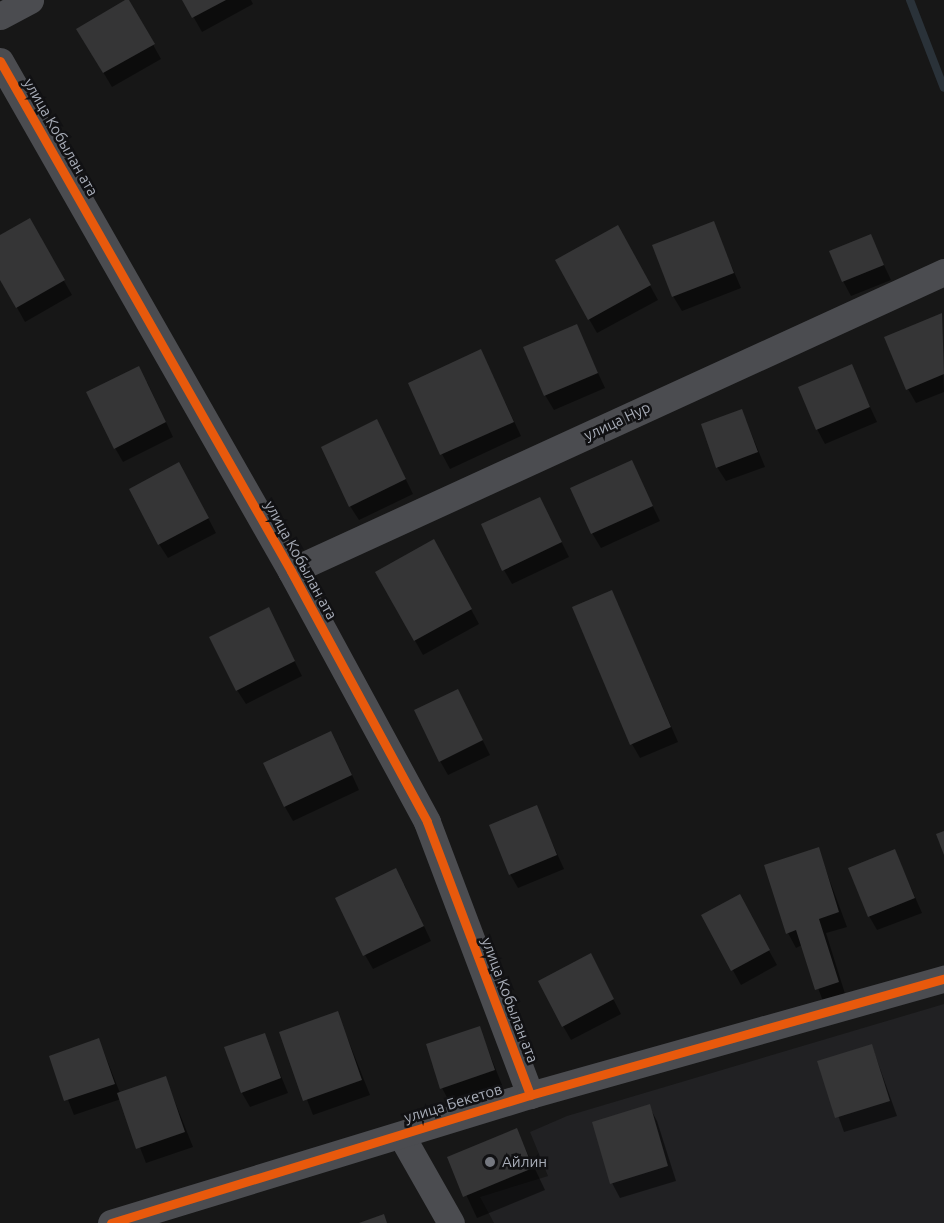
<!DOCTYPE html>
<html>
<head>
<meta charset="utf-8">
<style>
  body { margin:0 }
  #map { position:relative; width:944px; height:1223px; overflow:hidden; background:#171717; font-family:Ubuntu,sans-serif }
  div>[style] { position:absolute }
  .built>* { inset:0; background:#212123 }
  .shadow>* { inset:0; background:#0007 }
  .stream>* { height:8px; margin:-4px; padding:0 4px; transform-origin:4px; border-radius:4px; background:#2a3239 }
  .building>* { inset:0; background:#353536 }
  .minor>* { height:27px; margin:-13.5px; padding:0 13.5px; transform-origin:13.5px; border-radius:13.5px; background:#4b4c50 }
  .cycleway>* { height:9px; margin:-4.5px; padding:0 4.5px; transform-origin:4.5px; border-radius:4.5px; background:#e8590c }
  .dots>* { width:16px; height:16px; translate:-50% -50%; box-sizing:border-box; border:3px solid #111113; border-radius:50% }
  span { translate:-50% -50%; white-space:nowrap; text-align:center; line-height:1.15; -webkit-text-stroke:5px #111113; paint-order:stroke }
  .street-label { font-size:15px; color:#a8adb8 }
  .poi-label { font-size:15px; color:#a8adb8 }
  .left { translate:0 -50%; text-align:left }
</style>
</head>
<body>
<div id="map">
  <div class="built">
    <div style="clip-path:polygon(944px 1004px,944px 1223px,494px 1223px,480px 1197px,548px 1176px,530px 1132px,567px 1116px)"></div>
  </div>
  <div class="shadow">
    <div style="clip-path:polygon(128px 0,161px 59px,112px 87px,78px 30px)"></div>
    <div style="clip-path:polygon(184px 0,251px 0,253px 4px,202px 32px)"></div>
    <div style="clip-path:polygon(29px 220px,72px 295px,25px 322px,0 277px,0 237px)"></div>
    <div style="clip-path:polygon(713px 223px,741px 288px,682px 311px,673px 296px)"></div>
    <div style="clip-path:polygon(870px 236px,891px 280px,851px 296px,843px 281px)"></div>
    <div style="clip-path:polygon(626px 242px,658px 300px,597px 333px,589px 319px)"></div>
    <div style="clip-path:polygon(941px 315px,944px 392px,916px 403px,908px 389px)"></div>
    <div style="clip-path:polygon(576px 326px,605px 388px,554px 410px,545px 395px)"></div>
    <div style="clip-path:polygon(481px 351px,521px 436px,450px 469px,442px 454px)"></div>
    <div style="clip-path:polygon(851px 366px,877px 422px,825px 444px,817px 429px)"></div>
    <div style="clip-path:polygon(147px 382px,173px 437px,123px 462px,115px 448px)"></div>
    <div style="clip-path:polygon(742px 411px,765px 467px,726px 481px,717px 467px)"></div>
    <div style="clip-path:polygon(377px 421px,413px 494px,359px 520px,350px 506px)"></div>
    <div style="clip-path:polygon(631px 462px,660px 521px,601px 548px,592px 533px)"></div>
    <div style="clip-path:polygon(187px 478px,216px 533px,168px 558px,159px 544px)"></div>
    <div style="clip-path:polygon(547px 513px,569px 557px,512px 584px,504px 570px)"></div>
    <div style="clip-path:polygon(442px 556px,479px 624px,423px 655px,377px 572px)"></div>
    <div style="clip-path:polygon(612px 592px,678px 742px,640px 758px,632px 744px)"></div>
    <div style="clip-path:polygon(276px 624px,302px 676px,246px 704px,237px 690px)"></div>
    <div style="clip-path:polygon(458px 691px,490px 755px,448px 775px,440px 761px)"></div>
    <div style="clip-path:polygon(339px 747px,359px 790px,293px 821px,285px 807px)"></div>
    <div style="clip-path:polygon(536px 807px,564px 869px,518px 888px,510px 874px)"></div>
    <div style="clip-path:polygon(818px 849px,847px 927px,826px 933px,846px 997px,824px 1004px,802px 945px,796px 948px,788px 933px)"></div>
    <div style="clip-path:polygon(895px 851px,922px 913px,877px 930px,869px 916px)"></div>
    <div style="clip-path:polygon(404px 884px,431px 941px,373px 969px,365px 955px)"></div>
    <div style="clip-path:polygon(747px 911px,777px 965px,741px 985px,703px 916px)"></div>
    <div style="clip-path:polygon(598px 970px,621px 1014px,571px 1040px,563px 1026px)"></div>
    <div style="clip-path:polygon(337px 1012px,370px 1095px,313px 1115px,281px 1033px)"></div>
    <div style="clip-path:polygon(479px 1027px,502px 1085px,450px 1103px,442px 1088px)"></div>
    <div style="clip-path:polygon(264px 1035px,288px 1093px,250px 1107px,242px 1093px)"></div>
    <div style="clip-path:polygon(99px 1040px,120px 1093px,165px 1077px,193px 1147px,146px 1163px,121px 1099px,74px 1115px,51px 1057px)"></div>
    <div style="clip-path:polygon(872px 1046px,897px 1116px,844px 1132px,819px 1062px)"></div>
    <div style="clip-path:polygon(649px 1106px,657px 1121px,676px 1181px,620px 1198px,612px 1183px)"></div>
    <div style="clip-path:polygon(516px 1129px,545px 1190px,477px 1218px,449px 1158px)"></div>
  </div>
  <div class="stream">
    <div style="left:910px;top:0;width:94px;rotate:68.9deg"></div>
  </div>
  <div class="building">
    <div style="clip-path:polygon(125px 0,129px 0,155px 44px,103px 73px,76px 29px)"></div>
    <div style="clip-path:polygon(182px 0,226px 0,192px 18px)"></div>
    <div style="clip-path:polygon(30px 218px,65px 280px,16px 308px,0 280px,0 235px)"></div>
    <div style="clip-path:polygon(714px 221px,734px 273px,672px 297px,652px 245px)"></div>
    <div style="clip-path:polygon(618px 225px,651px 285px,588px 320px,555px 260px)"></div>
    <div style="clip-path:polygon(871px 234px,884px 265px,842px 282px,829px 251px)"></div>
    <div style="clip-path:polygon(942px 313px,944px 374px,906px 390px,884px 337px)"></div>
    <div style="clip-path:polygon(577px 324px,598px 373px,544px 396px,523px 347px)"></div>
    <div style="clip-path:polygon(481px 349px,514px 422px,440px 455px,408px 383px)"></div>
    <div style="clip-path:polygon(852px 364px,870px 407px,816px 430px,798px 387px)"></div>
    <div style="clip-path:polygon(139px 366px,166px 422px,114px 449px,86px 392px)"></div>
    <div style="clip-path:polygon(742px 409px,758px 452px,716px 468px,701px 424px)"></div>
    <div style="clip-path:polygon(377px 419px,406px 479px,349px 507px,321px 447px)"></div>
    <div style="clip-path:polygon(632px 460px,653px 506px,591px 534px,570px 488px)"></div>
    <div style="clip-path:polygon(179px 462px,209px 518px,158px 545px,129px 489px)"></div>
    <div style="clip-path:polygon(540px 497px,562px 542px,502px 571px,481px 524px)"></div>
    <div style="clip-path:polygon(434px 539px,472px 609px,414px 641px,375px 572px)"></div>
    <div style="clip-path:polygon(612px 590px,671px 727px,630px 745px,572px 607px)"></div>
    <div style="clip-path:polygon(269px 607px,295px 661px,236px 691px,209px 637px)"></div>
    <div style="clip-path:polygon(458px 689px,483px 740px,439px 762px,414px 710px)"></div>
    <div style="clip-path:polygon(331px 731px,352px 775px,284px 807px,263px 763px)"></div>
    <div style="clip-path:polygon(537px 805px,557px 855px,509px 875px,489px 825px)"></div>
    <div style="clip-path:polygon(944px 831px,944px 855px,936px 834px)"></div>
    <div style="clip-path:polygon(819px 847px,839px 912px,819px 919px,839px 982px,815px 990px,796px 930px,786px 934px,764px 865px)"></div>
    <div style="clip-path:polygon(895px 849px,915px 898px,868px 917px,848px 868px)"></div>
    <div style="clip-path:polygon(396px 868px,424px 926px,363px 956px,335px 898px)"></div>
    <div style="clip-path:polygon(740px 894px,770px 950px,731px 971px,701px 915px)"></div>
    <div style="clip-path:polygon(591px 953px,614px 999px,562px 1027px,538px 981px)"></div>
    <div style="clip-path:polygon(338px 1011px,362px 1080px,303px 1101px,279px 1032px)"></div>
    <div style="clip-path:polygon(480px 1026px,495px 1070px,440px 1089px,426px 1044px)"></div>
    <div style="clip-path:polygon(265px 1033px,281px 1078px,241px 1093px,224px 1047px)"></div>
    <div style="clip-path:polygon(99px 1038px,115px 1084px,64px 1101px,49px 1056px)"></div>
    <div style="clip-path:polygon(872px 1044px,890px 1101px,835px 1118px,817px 1061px)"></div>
    <div style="clip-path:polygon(166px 1076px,185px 1132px,136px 1149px,117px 1093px)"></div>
    <div style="clip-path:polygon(650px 1104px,668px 1166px,610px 1184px,592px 1122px)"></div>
    <div style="clip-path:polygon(517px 1128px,533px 1168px,463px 1197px,447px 1157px)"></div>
    <div style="clip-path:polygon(384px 1214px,387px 1223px,359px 1223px)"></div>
  </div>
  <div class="minor">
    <div style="left:0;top:16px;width:34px;rotate:-28deg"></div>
    <div style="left:0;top:61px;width:587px;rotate:60.29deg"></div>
    <div style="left:291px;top:571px;width:285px;rotate:61.5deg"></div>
    <div style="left:427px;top:822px;width:292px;rotate:69.3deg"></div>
    <div style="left:291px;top:571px;width:718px;rotate:-24.6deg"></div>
    <div style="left:401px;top:1135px;width:101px;rotate:60.4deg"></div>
    <div style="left:111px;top:1223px;width:438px;rotate:-17deg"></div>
    <div style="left:530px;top:1095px;width:430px;rotate:-15.7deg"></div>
  </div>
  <div class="cycleway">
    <div style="left:0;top:61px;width:587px;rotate:60.29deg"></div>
    <div style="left:291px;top:571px;width:285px;rotate:61.5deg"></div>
    <div style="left:427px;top:822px;width:292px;rotate:69.3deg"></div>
    <div style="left:111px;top:1223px;width:438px;rotate:-17deg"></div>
    <div style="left:530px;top:1095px;width:430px;rotate:-15.7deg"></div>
  </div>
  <div class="dots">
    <div style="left:490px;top:1162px;background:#757880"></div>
  </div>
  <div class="street-label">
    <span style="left:61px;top:137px;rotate:60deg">улица Кобылан ата</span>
    <span style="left:617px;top:421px;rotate:-25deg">улица Нур</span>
    <span style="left:301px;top:560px;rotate:61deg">улица Кобылан ата</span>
    <span style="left:510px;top:1000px;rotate:69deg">улица Кобылан ата</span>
    <span style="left:453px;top:1103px;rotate:-17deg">улица Бекетов</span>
  </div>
  <div class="poi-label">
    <span class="left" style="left:502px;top:1162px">Айлин</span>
  </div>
</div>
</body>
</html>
